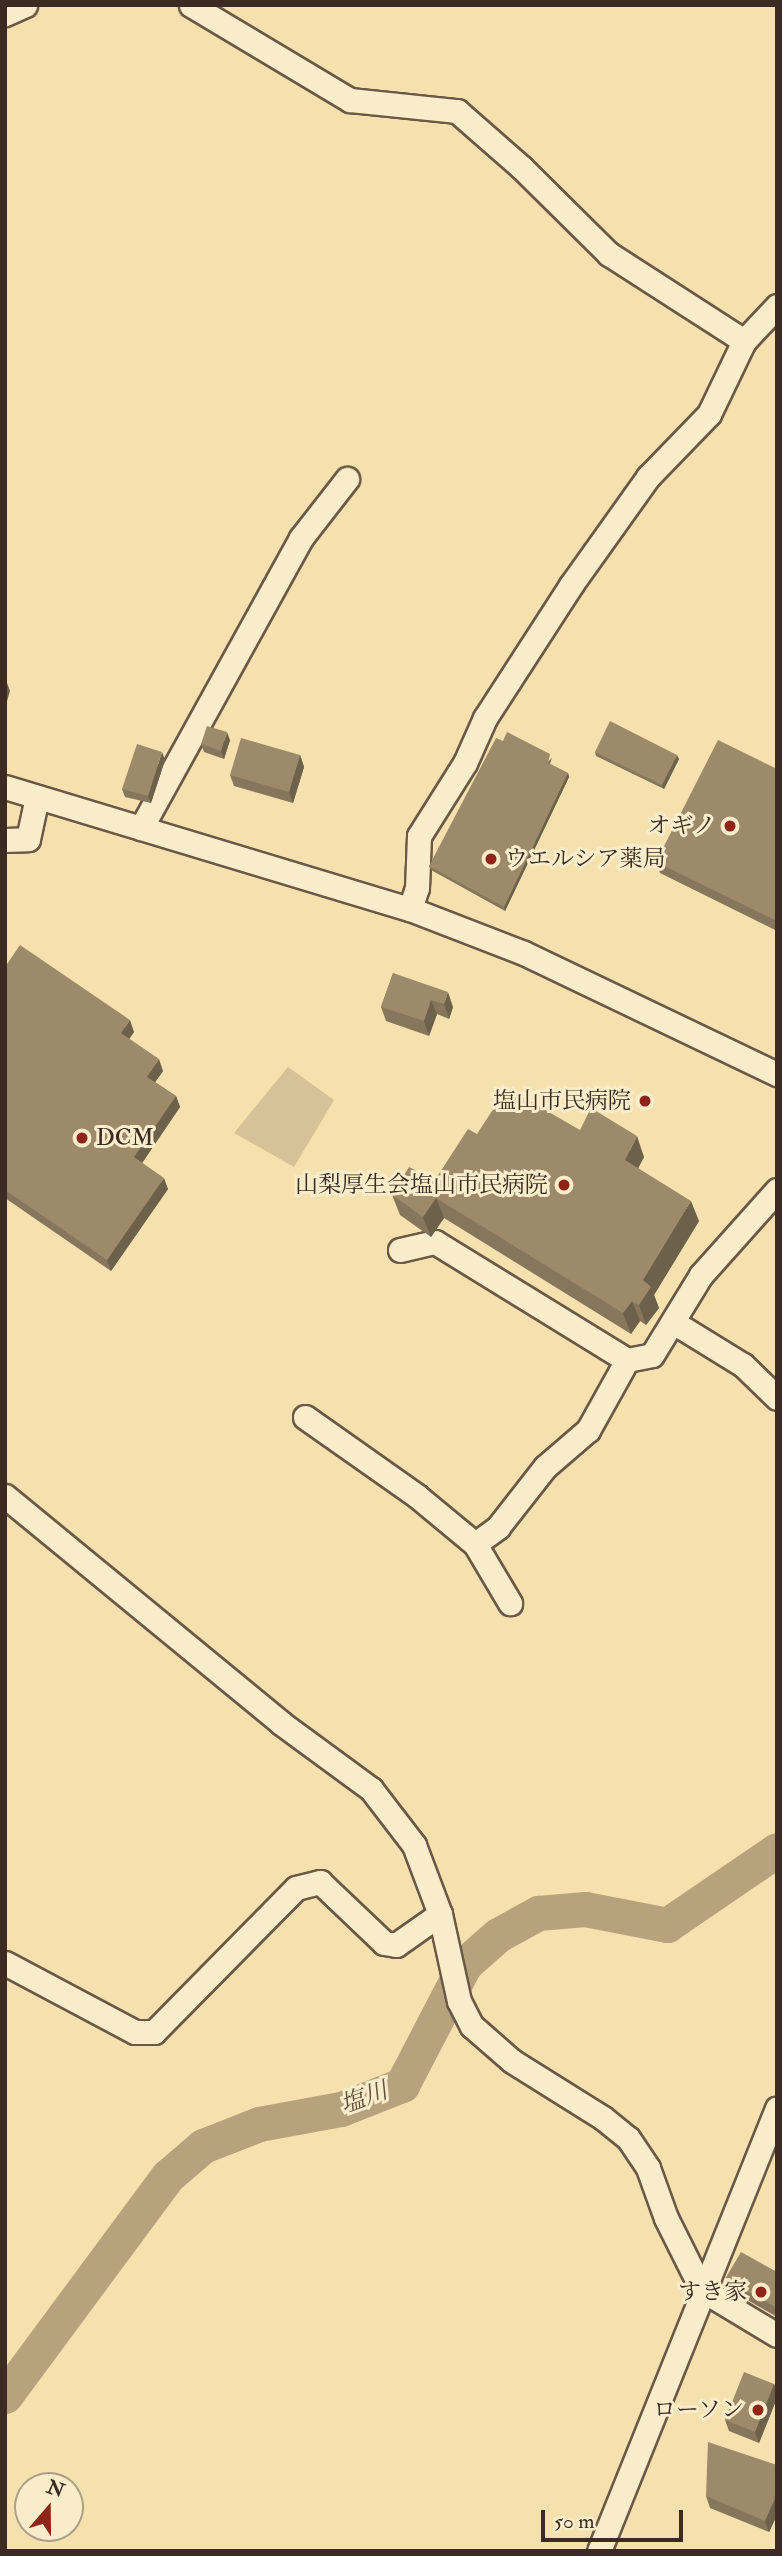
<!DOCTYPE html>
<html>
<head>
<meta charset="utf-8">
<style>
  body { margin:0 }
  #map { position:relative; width:782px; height:2556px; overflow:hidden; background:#f4e1ad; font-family:"IM FELL Double Pica","Noto Serif JP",serif }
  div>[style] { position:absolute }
  .green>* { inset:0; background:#d5c296 }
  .river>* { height:35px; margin:-17.5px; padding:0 17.5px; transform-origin:17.5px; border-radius:17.5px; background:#b6a37e }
  .roads { filter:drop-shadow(2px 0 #6b5846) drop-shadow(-2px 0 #6b5846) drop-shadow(0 2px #6b5846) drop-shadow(0 -2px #6b5846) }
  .minor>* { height:23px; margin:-11.5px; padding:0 11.5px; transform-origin:11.5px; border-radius:11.5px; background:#f8ecca }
  .wall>* { inset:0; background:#86775c }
  .shaded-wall>* { inset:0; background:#6d614b }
  .building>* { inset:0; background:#9c8a6b }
  .dots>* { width:19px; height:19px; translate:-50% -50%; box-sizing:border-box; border:4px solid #f8ecca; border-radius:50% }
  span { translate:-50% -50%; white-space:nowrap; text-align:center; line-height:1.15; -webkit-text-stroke:6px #f8ecca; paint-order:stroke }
  .poi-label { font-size:23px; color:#3d2b23 }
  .right { translate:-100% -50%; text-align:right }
  .left { translate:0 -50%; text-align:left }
  .water-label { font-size:24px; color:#614f3e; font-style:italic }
  .frame { position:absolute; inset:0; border:7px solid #3d2b23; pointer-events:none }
  .north { position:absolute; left:14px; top:2472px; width:70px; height:70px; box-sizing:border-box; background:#f8ecca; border:2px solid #ad9f87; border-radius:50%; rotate:20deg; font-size:19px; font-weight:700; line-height:28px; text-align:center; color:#3d2b23 }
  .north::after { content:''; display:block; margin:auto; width:24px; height:32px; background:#8f2418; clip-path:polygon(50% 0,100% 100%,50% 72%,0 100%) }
  .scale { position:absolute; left:541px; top:2510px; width:142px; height:32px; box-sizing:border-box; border:4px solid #3d2b23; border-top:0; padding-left:9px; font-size:21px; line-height:24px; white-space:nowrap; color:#3d2b23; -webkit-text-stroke:5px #f8ecca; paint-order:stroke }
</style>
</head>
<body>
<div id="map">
  <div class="green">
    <div style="clip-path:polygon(288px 1067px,334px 1100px,294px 1167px,234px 1133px)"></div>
  </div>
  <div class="river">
    <div style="left:5px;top:2396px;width:274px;rotate:-53.5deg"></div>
    <div style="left:168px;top:2176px;width:46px;rotate:-40.6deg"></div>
    <div style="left:203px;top:2146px;width:60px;rotate:-21.4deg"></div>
    <div style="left:259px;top:2124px;width:83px;rotate:-10.4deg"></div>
    <div style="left:341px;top:2109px;width:66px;rotate:-21.5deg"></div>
    <div style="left:402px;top:2085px;width:136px;rotate:-62.5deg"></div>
    <div style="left:465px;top:1964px;width:44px;rotate:-41.3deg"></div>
    <div style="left:498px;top:1935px;width:46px;rotate:-28.8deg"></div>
    <div style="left:538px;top:1913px;width:47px;rotate:-4.9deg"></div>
    <div style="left:585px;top:1909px;width:84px;rotate:11deg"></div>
    <div style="left:667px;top:1925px;width:133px;rotate:-34.3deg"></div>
  </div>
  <div class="roads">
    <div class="minor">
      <div style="left:191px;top:5px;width:185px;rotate:30.9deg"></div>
      <div style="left:350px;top:100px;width:108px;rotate:5.9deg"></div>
      <div style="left:457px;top:111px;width:86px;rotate:41.2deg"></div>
      <div style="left:522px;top:168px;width:122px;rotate:44.7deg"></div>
      <div style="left:609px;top:254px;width:161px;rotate:32.8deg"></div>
      <div style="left:5px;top:14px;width:22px;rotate:-24deg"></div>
      <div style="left:5px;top:787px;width:423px;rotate:16.8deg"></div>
      <div style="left:410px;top:909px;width:122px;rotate:21.1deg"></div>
      <div style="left:524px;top:953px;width:280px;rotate:25.6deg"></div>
      <div style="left:141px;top:828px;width:331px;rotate:-61.1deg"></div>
      <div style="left:301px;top:538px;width:75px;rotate:-52.1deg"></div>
      <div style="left:5px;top:840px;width:23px;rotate:-2deg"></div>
      <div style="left:28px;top:839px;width:43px;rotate:-77.9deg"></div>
      <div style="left:410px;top:909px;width:22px;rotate:-72deg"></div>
      <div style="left:417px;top:888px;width:52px;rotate:-87.8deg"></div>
      <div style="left:419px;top:836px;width:86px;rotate:-57.8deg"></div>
      <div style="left:465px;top:763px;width:49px;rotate:-66deg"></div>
      <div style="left:485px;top:718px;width:158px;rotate:-57.1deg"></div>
      <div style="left:571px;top:585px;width:133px;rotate:-54.5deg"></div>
      <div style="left:648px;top:477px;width:88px;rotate:-45.9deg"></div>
      <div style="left:709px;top:414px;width:81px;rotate:-64.4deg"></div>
      <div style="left:744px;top:341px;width:48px;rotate:-46.7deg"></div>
      <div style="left:400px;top:1250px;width:36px;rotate:-13deg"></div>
      <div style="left:435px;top:1242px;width:225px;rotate:31.6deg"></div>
      <div style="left:627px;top:1360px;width:25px;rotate:-11deg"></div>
      <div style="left:652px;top:1355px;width:94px;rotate:-58.5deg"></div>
      <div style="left:701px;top:1275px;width:114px;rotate:-48.2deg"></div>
      <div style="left:673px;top:1322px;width:82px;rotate:31.6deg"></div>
      <div style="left:743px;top:1365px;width:47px;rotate:44.1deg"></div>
      <div style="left:305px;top:1417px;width:137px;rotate:35.2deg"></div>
      <div style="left:417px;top:1496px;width:75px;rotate:39.6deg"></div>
      <div style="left:475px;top:1544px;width:69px;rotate:59.3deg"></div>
      <div style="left:5px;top:1496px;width:357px;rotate:39.4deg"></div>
      <div style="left:281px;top:1723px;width:112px;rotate:36.3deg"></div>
      <div style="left:371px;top:1789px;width:71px;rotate:52.5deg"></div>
      <div style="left:414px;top:1845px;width:74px;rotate:69.4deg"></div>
      <div style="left:440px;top:1914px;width:89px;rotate:77.7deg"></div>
      <div style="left:459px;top:2001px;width:28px;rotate:63deg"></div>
      <div style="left:472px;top:2026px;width:53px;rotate:41.2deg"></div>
      <div style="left:512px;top:2061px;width:107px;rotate:32.1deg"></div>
      <div style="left:603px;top:2118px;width:32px;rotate:39deg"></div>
      <div style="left:628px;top:2138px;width:36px;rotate:56deg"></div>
      <div style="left:648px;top:2168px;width:53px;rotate:70.2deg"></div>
      <div style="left:666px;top:2218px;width:80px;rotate:63.4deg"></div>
      <div style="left:702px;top:2290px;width:87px;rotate:31deg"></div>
      <div style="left:475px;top:1544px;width:29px;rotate:-36deg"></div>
      <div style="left:498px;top:1527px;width:76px;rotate:-51.9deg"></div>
      <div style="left:545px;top:1467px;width:57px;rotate:-40.7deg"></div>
      <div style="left:588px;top:1430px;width:80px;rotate:-60.9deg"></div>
      <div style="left:5px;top:1963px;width:147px;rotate:28deg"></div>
      <div style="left:135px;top:2032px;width:19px"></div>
      <div style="left:154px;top:2032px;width:202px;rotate:-45.4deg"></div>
      <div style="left:296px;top:1888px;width:25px;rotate:-14deg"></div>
      <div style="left:320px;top:1882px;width:88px;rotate:43.6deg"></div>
      <div style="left:384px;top:1943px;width:12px;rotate:9deg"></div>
      <div style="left:396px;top:1945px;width:54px;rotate:-35.2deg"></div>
      <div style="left:599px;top:2551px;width:477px;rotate:-68.1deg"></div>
    </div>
  </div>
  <div class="wall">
    <div style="clip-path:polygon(230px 740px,224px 759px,204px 752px,201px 744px)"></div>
    <div style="clip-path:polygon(595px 752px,679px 759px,664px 789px,596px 756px)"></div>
    <div style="clip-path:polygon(300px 755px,304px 767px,293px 803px,234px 786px,230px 775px)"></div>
    <div style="clip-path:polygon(552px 758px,550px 764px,568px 773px,569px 777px,505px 911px,431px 870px,429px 866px)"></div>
    <div style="clip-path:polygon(165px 760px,151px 803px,125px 797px,122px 789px)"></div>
    <div style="clip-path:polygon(777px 769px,777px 931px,660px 873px,656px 862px)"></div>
    <div style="clip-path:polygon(5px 967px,134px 1032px,129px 1039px,163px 1071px,155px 1082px,176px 1096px,180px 1107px,142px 1163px,168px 1189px,111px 1271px,5px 1198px)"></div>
    <div style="clip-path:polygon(393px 973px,453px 1007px,449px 1019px,437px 1014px,429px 1036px,386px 1021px,381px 1007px)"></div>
    <div style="clip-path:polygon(580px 1130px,644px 1157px,638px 1168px,699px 1221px,654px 1295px,659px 1308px,646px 1325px,640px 1321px,631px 1334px,444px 1218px,431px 1237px,400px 1215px,392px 1195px,435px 1180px,477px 1134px)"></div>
    <div style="clip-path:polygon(777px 2272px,777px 2317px,730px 2290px,725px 2279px)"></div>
    <div style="clip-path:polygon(774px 2384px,777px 2391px,777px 2398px,759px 2443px,729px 2431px,725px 2420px)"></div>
    <div style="clip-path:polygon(777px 2465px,777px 2515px,769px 2532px,710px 2508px,706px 2496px)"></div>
  </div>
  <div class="shaded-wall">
    <div style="clip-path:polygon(6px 680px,10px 691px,5px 708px,5px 683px)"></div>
    <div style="clip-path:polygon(227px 732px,230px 740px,224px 759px,221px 751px)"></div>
    <div style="clip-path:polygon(162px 752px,165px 760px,151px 803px,148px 796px)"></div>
    <div style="clip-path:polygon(300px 755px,304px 767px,293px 803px,289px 792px)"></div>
    <div style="clip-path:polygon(677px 755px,679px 759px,664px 789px,662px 785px)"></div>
    <div style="clip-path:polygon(568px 773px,569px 777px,505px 911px,504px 907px)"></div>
    <div style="clip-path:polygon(448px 992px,453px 1007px,449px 1019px,444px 1004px)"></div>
    <div style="clip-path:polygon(431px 1000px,437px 1014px,429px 1036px,424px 1021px)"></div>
    <div style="clip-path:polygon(130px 1020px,134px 1032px,125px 1045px,121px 1033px)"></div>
    <div style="clip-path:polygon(159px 1059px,163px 1071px,151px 1088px,147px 1077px)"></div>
    <div style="clip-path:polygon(176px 1096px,180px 1107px,138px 1169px,134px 1157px)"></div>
    <div style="clip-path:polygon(637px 1136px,644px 1157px,632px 1180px,625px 1160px)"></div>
    <div style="clip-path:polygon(164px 1178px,168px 1189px,111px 1271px,107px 1260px)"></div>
    <div style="clip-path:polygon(436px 1198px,444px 1218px,431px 1237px,423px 1217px)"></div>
    <div style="clip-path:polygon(691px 1201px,699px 1221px,654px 1295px,659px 1308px,646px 1325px,639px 1305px,643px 1280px)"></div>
    <div style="clip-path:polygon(632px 1301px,640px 1321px,631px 1334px,623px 1313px)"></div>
    <div style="clip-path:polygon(774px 2384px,777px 2391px,777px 2398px,759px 2443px,755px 2432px)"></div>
    <div style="clip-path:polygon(777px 2494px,777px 2515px,769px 2532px,765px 2521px)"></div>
  </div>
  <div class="building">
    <div style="clip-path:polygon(610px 721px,677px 755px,662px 785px,595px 752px)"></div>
    <div style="clip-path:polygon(207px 726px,227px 732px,221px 751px,201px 744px)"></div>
    <div style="clip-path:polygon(507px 732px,550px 754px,548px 763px,568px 773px,504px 907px,429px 866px,496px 738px,503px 741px)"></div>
    <div style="clip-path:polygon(241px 738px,300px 755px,289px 792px,230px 775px)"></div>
    <div style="clip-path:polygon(718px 740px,777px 769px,777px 921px,656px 862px)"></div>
    <div style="clip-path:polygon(137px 744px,162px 752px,148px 796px,122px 789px)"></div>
    <div style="clip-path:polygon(20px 945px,130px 1020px,121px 1033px,159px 1059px,147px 1077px,176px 1096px,134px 1157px,164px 1178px,107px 1260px,5px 1190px,5px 967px)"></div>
    <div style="clip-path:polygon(393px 973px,448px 992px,444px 1004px,431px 1000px,424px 1021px,381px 1007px)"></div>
    <div style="clip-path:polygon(507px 1088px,580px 1130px,591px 1108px,637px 1136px,625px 1160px,691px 1201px,643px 1280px,651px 1287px,639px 1305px,632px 1301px,623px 1313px,436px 1198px,423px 1217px,392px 1195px,409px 1167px,435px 1180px,468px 1129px,477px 1134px)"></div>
    <div style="clip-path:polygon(741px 2252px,777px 2272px,777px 2308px,725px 2279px)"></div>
    <div style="clip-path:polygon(744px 2372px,774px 2384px,755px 2432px,725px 2420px)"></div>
    <div style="clip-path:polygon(708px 2442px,777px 2465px,777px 2494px,765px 2521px,706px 2496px)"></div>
  </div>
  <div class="dots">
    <div style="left:730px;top:826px;background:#8f2418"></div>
    <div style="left:491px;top:859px;background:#8f2418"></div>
    <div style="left:645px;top:1101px;background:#8f2418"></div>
    <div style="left:82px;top:1138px;background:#8f2418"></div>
    <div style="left:564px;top:1185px;background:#8f2418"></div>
    <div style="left:761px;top:2292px;background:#8f2418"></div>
    <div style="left:758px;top:2410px;background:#8f2418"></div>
  </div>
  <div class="poi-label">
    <span class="right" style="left:716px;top:826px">オギノ</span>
    <span class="left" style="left:505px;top:859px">ウエルシア薬局</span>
    <span class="right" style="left:631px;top:1101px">塩山市民病院</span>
    <span class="left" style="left:96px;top:1138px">DCM</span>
    <span class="right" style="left:548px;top:1185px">山梨厚生会塩山市民病院</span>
    <span class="right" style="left:747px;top:2292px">すき家</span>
    <span class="right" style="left:744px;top:2410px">ローソン</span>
  </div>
  <div class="water-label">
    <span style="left:364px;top:2098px;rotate:-20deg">塩川</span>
  </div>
  <div class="frame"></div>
  <div class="north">N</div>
  <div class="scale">50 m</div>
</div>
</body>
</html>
